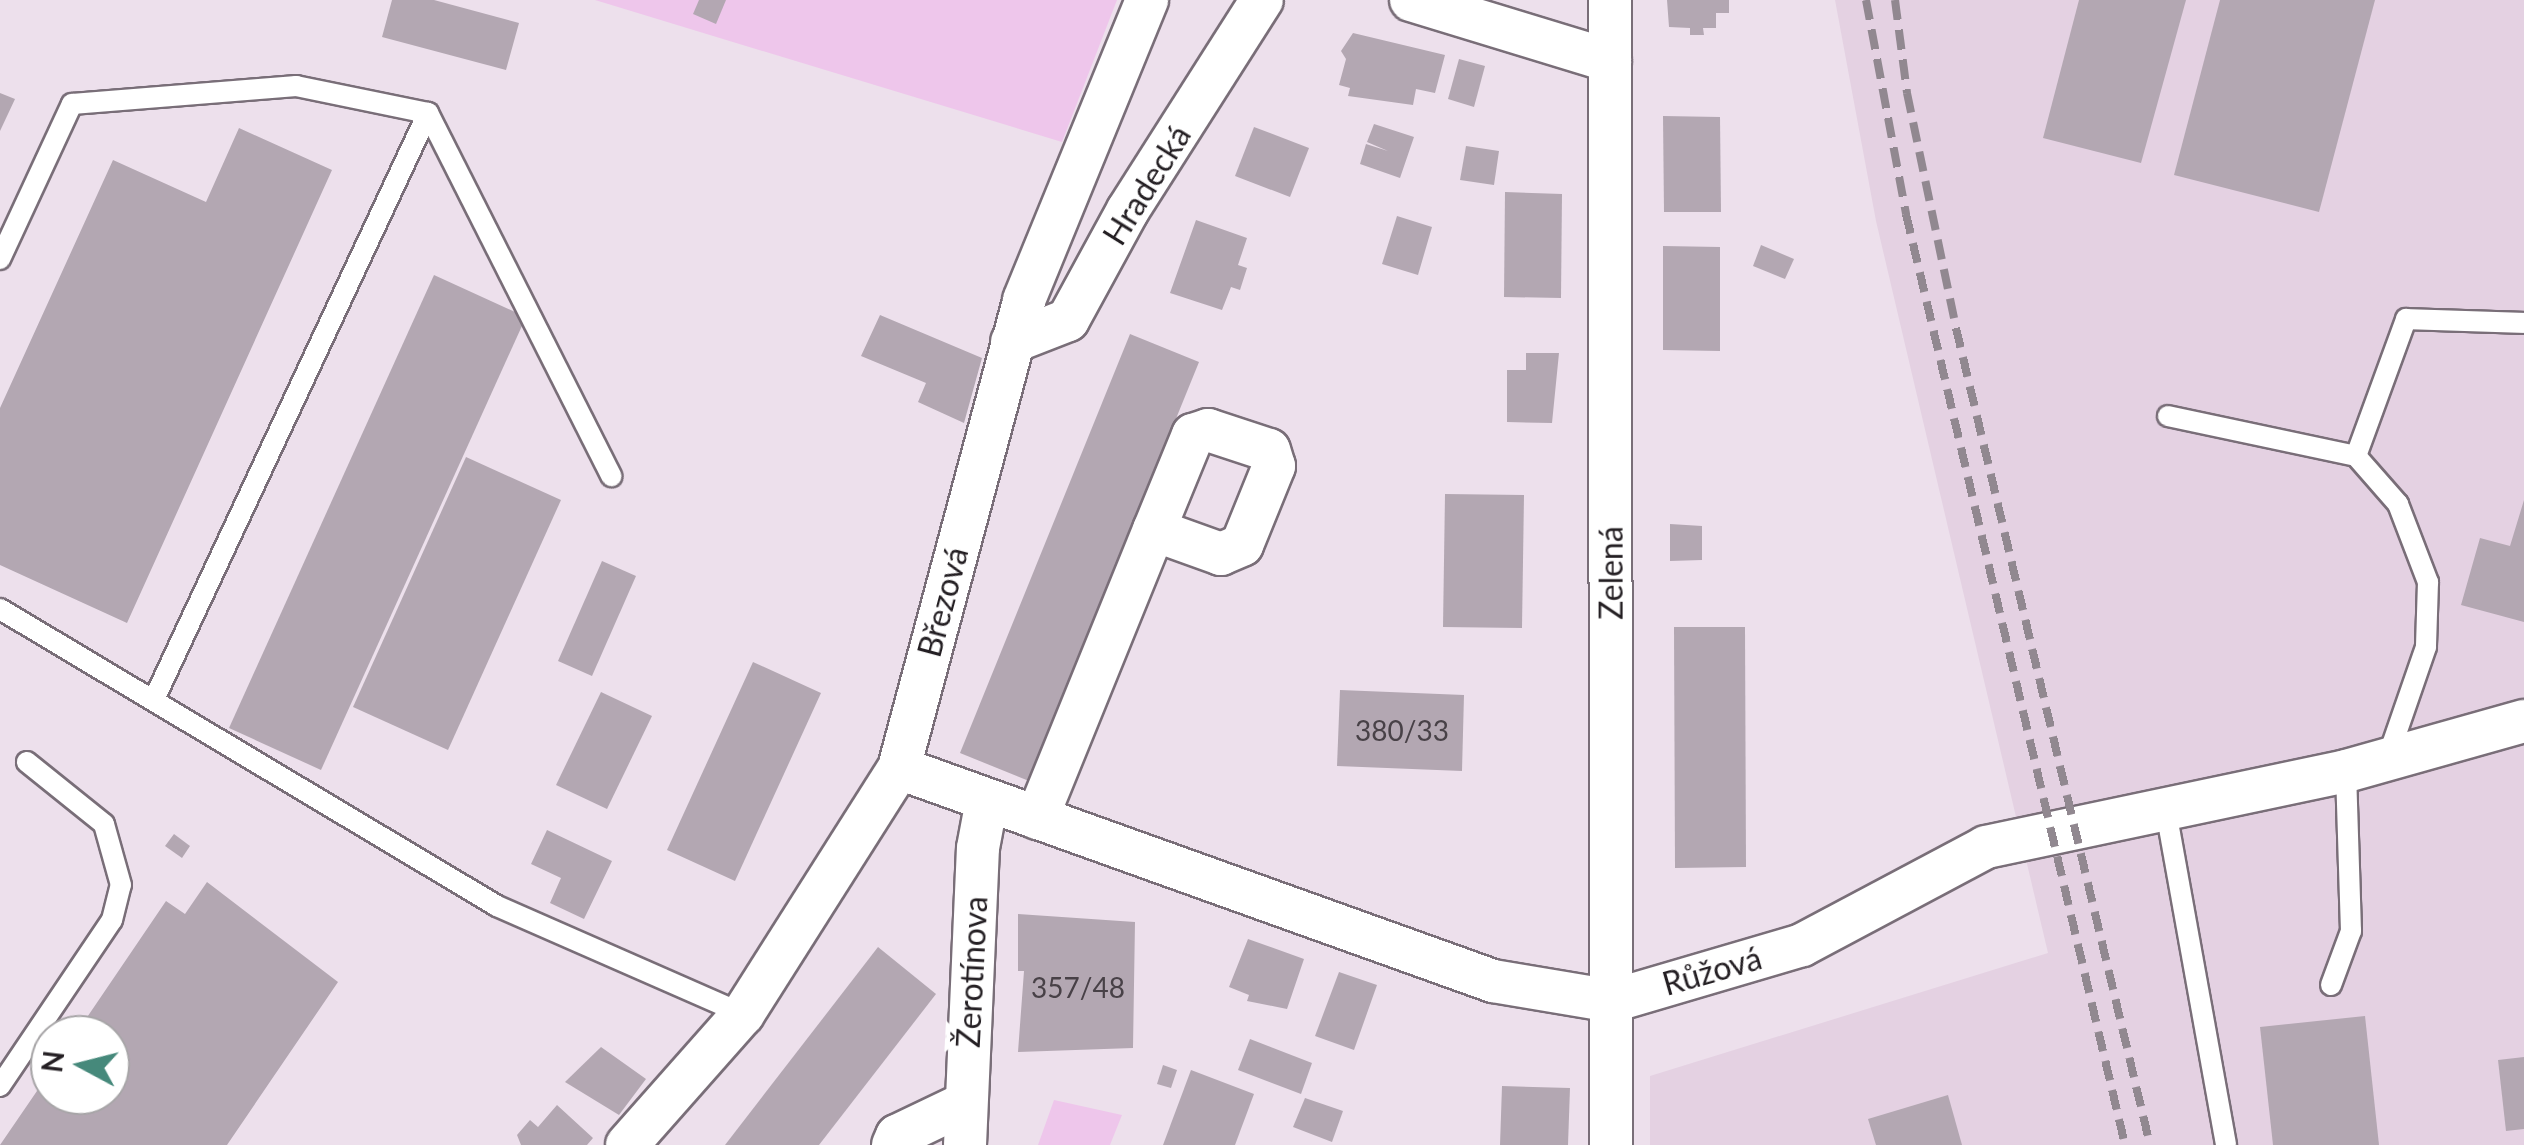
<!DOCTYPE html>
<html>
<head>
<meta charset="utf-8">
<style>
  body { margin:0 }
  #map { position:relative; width:2524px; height:1145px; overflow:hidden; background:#ede0ec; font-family:Lato,sans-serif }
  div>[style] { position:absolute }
  .built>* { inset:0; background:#e4d1e2 }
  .green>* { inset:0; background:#eec6eb }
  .building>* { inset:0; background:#b3a7b2 }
  .roads { filter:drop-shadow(2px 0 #796e78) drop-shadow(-2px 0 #796e78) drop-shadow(0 2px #796e78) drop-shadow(0 -2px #796e78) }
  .lane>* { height:20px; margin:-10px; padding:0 10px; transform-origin:10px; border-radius:10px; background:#fff }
  .street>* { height:42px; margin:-21px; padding:0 21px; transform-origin:21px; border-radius:21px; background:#fff }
  .rail>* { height:8px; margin-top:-4px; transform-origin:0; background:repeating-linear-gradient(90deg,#918890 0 20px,transparent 0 30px) }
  span { translate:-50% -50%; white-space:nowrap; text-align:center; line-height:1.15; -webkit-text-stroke:10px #fff; paint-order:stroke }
  .number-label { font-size:28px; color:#484147 }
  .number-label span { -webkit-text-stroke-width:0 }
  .street-label { font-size:32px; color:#241f23 }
  .north { position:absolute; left:30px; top:1015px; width:100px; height:100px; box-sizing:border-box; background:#fff; border:2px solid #a7a5a7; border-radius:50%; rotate:277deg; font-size:28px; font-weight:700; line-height:40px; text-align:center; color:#241f23 }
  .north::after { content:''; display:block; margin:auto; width:35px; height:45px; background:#46897b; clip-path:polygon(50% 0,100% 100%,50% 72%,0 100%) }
</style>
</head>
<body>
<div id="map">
  <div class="built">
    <div style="clip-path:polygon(1835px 0,2524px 0,2524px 1145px,1650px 1145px,1650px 1076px,2048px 953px,1876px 221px)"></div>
  </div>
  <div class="green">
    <div style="clip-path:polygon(595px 0,1117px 0,1062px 142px)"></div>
    <div style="clip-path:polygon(1054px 1100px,1122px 1115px,1110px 1145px,1038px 1145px)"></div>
  </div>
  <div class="building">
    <div style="clip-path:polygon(392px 0,434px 0,519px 23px,506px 70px,382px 37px)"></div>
    <div style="clip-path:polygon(699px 0,726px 0,716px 24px,693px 14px)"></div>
    <div style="clip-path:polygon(1667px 0,1729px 0,1729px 13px,1716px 13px,1716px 28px,1703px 28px,1704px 35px,1690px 35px,1690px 28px,1669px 27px)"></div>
    <div style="clip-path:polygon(2079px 0,2186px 0,2141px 163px,2043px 138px)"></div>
    <div style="clip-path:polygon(2220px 0,2375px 0,2319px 212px,2174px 175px)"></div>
    <div style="clip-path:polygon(1353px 33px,1445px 55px,1435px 93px,1416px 89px,1413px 105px,1348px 96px,1350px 88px,1339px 85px,1346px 59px,1341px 51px)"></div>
    <div style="clip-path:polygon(1459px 59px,1485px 66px,1474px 107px,1448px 99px)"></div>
    <div style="clip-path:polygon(0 93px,15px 99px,0 131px)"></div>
    <div style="clip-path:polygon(1663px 116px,1720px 117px,1721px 212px,1664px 212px)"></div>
    <div style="clip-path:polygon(1374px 124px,1414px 137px,1400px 178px,1360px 164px,1366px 144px,1388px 151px,1367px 142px)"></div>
    <div style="clip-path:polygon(1254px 127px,1309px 148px,1290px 197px,1235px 176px)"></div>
    <div style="clip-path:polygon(239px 128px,332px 170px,127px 623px,0 565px,0 408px,113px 160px,206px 202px)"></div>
    <div style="clip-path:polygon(1466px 146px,1499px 151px,1494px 185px,1460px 180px)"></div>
    <div style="clip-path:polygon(1505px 192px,1562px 194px,1561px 298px,1504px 297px)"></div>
    <div style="clip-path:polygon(1397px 216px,1432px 227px,1418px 275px,1382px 264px)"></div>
    <div style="clip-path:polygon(1196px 220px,1247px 238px,1238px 265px,1247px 268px,1240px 290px,1231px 287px,1222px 310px,1170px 293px)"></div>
    <div style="clip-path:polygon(1761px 245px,1794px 259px,1785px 279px,1753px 266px)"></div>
    <div style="clip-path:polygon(1663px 246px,1720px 247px,1720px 351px,1663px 350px)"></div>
    <div style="clip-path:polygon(434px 275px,526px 317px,321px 770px,229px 728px)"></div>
    <div style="clip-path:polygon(880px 315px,982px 358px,964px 423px,918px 402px,926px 383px,861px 356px)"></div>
    <div style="clip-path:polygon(1130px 334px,1199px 362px,1029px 781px,960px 753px)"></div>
    <div style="clip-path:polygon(1526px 353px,1559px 353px,1552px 423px,1507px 422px,1507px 370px,1526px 370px)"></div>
    <div style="clip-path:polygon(466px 457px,561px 500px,448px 750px,353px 707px)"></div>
    <div style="clip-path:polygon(1445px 494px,1524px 495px,1522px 628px,1443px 627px)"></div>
    <div style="clip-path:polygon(2524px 500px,2524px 622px,2461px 605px,2480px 538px,2510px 546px)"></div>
    <div style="clip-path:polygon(1670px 524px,1702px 526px,1702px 560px,1670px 561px)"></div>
    <div style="clip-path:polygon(602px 561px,636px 576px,592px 676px,558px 661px)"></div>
    <div style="clip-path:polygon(1674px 627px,1745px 627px,1746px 867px,1675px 868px)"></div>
    <div style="clip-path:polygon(753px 662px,821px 693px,735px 881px,667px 850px)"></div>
    <div style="clip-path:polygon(1340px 690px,1464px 695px,1462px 771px,1337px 766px)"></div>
    <div style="clip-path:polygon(601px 692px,652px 716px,607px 809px,556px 785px)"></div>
    <div style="clip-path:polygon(547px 830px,612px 861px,584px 919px,550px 903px,561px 878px,531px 864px)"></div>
    <div style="clip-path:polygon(174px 834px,190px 846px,182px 858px,165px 846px)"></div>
    <div style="clip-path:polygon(207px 882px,338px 982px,227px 1145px,0 1145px,50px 1072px,50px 1095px,110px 1095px,110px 1035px,75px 1035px,166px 901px,185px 914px)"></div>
    <div style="clip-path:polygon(1018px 914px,1135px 922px,1133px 1048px,1018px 1052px,1024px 971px,1018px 971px)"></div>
    <div style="clip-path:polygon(1248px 939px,1304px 959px,1287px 1009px,1247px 1001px,1249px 995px,1229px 987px)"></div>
    <div style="clip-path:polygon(878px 947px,936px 994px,819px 1145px,725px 1145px)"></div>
    <div style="clip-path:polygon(1339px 972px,1377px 985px,1354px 1050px,1315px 1036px)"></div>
    <div style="clip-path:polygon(2365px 1016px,2379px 1145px,2273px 1145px,2260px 1027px)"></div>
    <div style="clip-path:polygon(1250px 1039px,1312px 1063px,1301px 1094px,1238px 1070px)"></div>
    <div style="clip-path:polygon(601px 1047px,646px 1079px,619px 1115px,565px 1082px)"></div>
    <div style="clip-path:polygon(2524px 1057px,2524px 1129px,2506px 1131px,2498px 1060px)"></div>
    <div style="clip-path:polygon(1163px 1065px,1177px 1070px,1171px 1088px,1157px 1084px)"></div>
    <div style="clip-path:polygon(1191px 1070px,1254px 1094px,1235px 1145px,1163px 1145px)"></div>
    <div style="clip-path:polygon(1502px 1086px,1570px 1088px,1568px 1145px,1500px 1145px)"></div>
    <div style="clip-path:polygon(1948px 1095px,1962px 1145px,1876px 1145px,1868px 1119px)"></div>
    <div style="clip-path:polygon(1305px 1098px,1343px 1111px,1332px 1142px,1293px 1127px)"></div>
    <div style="clip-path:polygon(557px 1105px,593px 1138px,587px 1145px,521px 1145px,517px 1135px,530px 1120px,538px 1127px)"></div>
  </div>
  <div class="roads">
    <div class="lane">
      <div style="left:428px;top:113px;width:407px;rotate:63.2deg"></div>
      <div style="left:0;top:259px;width:171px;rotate:-65.1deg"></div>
      <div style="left:72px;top:104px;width:225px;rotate:-4.6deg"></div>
      <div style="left:296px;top:86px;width:135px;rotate:11.6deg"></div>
      <div style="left:428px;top:113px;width:645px;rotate:115.05deg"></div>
      <div style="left:2168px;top:416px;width:192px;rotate:12deg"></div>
      <div style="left:2356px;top:456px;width:64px;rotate:48.8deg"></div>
      <div style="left:2398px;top:504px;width:84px;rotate:69deg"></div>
      <div style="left:2428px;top:582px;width:65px;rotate:91.8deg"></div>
      <div style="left:2426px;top:647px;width:116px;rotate:109.1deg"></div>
      <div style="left:2356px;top:456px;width:146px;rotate:-69.9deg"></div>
      <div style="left:2406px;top:319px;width:118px;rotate:1.9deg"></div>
      <div style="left:0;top:609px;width:579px;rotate:30.86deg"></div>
      <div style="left:497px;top:906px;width:269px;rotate:23.7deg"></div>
      <div style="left:2166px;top:811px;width:339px;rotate:79.8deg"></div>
      <div style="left:2331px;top:985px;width:58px;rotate:-69.7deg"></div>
      <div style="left:2351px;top:931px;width:160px;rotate:-91.8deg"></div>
      <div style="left:0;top:1086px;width:200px;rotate:-56deg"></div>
      <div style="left:112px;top:920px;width:36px;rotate:-76deg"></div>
      <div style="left:121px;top:885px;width:63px;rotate:-105.6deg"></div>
      <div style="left:104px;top:824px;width:99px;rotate:-141.2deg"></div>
    </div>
    <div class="street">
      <div style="left:1411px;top:0;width:208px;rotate:17deg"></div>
      <div style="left:1610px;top:0;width:1145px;rotate:89.95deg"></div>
      <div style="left:1012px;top:342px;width:60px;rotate:-21.4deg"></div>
      <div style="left:1068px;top:320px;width:125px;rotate:-61.4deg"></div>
      <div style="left:1128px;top:210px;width:249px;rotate:-57.5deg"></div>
      <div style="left:899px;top:768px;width:631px;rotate:19.73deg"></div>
      <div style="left:1493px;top:981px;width:121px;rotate:9.5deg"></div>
      <div style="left:1612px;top:1001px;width:198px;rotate:-16.4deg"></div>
      <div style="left:1802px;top:945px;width:208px;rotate:-28deg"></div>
      <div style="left:1986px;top:847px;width:368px;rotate:-11.9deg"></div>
      <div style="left:2346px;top:771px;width:185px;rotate:-15.7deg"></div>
      <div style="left:1037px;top:818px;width:311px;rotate:-67.9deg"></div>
      <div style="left:1154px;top:530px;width:103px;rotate:-67.7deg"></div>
      <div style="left:1193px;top:435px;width:16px;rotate:-18deg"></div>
      <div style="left:1208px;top:430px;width:64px;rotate:18.2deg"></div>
      <div style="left:1269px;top:450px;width:17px;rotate:73deg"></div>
      <div style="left:1274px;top:466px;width:85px;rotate:112.1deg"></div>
      <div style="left:1242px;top:545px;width:23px;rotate:157deg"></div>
      <div style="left:1221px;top:554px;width:71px;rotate:-160.3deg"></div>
      <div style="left:627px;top:1145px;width:175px;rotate:-48.5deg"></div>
      <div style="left:743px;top:1014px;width:291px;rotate:-57.6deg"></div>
      <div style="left:899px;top:768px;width:484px;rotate:-75deg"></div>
      <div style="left:1024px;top:300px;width:324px;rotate:-67.7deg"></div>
      <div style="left:893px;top:1145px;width:10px;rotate:-66deg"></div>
      <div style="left:897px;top:1136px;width:76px;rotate:-25.6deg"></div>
      <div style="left:965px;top:1145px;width:297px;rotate:-87.5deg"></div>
      <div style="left:978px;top:848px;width:49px;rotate:-79.4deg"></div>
    </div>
  </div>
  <div class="rail">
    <div style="left:1866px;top:0;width:218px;rotate:79.4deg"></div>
    <div style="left:1906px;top:214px;width:956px;rotate:76.76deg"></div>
    <div style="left:1895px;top:0;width:94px;rotate:82.6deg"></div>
    <div style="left:1907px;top:93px;width:240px;rotate:78.2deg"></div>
    <div style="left:1956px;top:328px;width:840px;rotate:76.64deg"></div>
  </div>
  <div class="number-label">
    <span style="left:1402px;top:730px">380/33</span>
    <span style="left:1078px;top:987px">357/48</span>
  </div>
  <div class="street-label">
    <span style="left:1147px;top:185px;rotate:-58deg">Hradecká</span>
    <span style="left:1611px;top:573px;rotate:-90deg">Zelená</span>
    <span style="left:943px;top:602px;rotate:-75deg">Březová</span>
    <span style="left:1712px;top:971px;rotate:-16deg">Růžová</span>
    <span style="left:972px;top:972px;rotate:-87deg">Žerotínova</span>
  </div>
  <div class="north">N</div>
</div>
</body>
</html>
